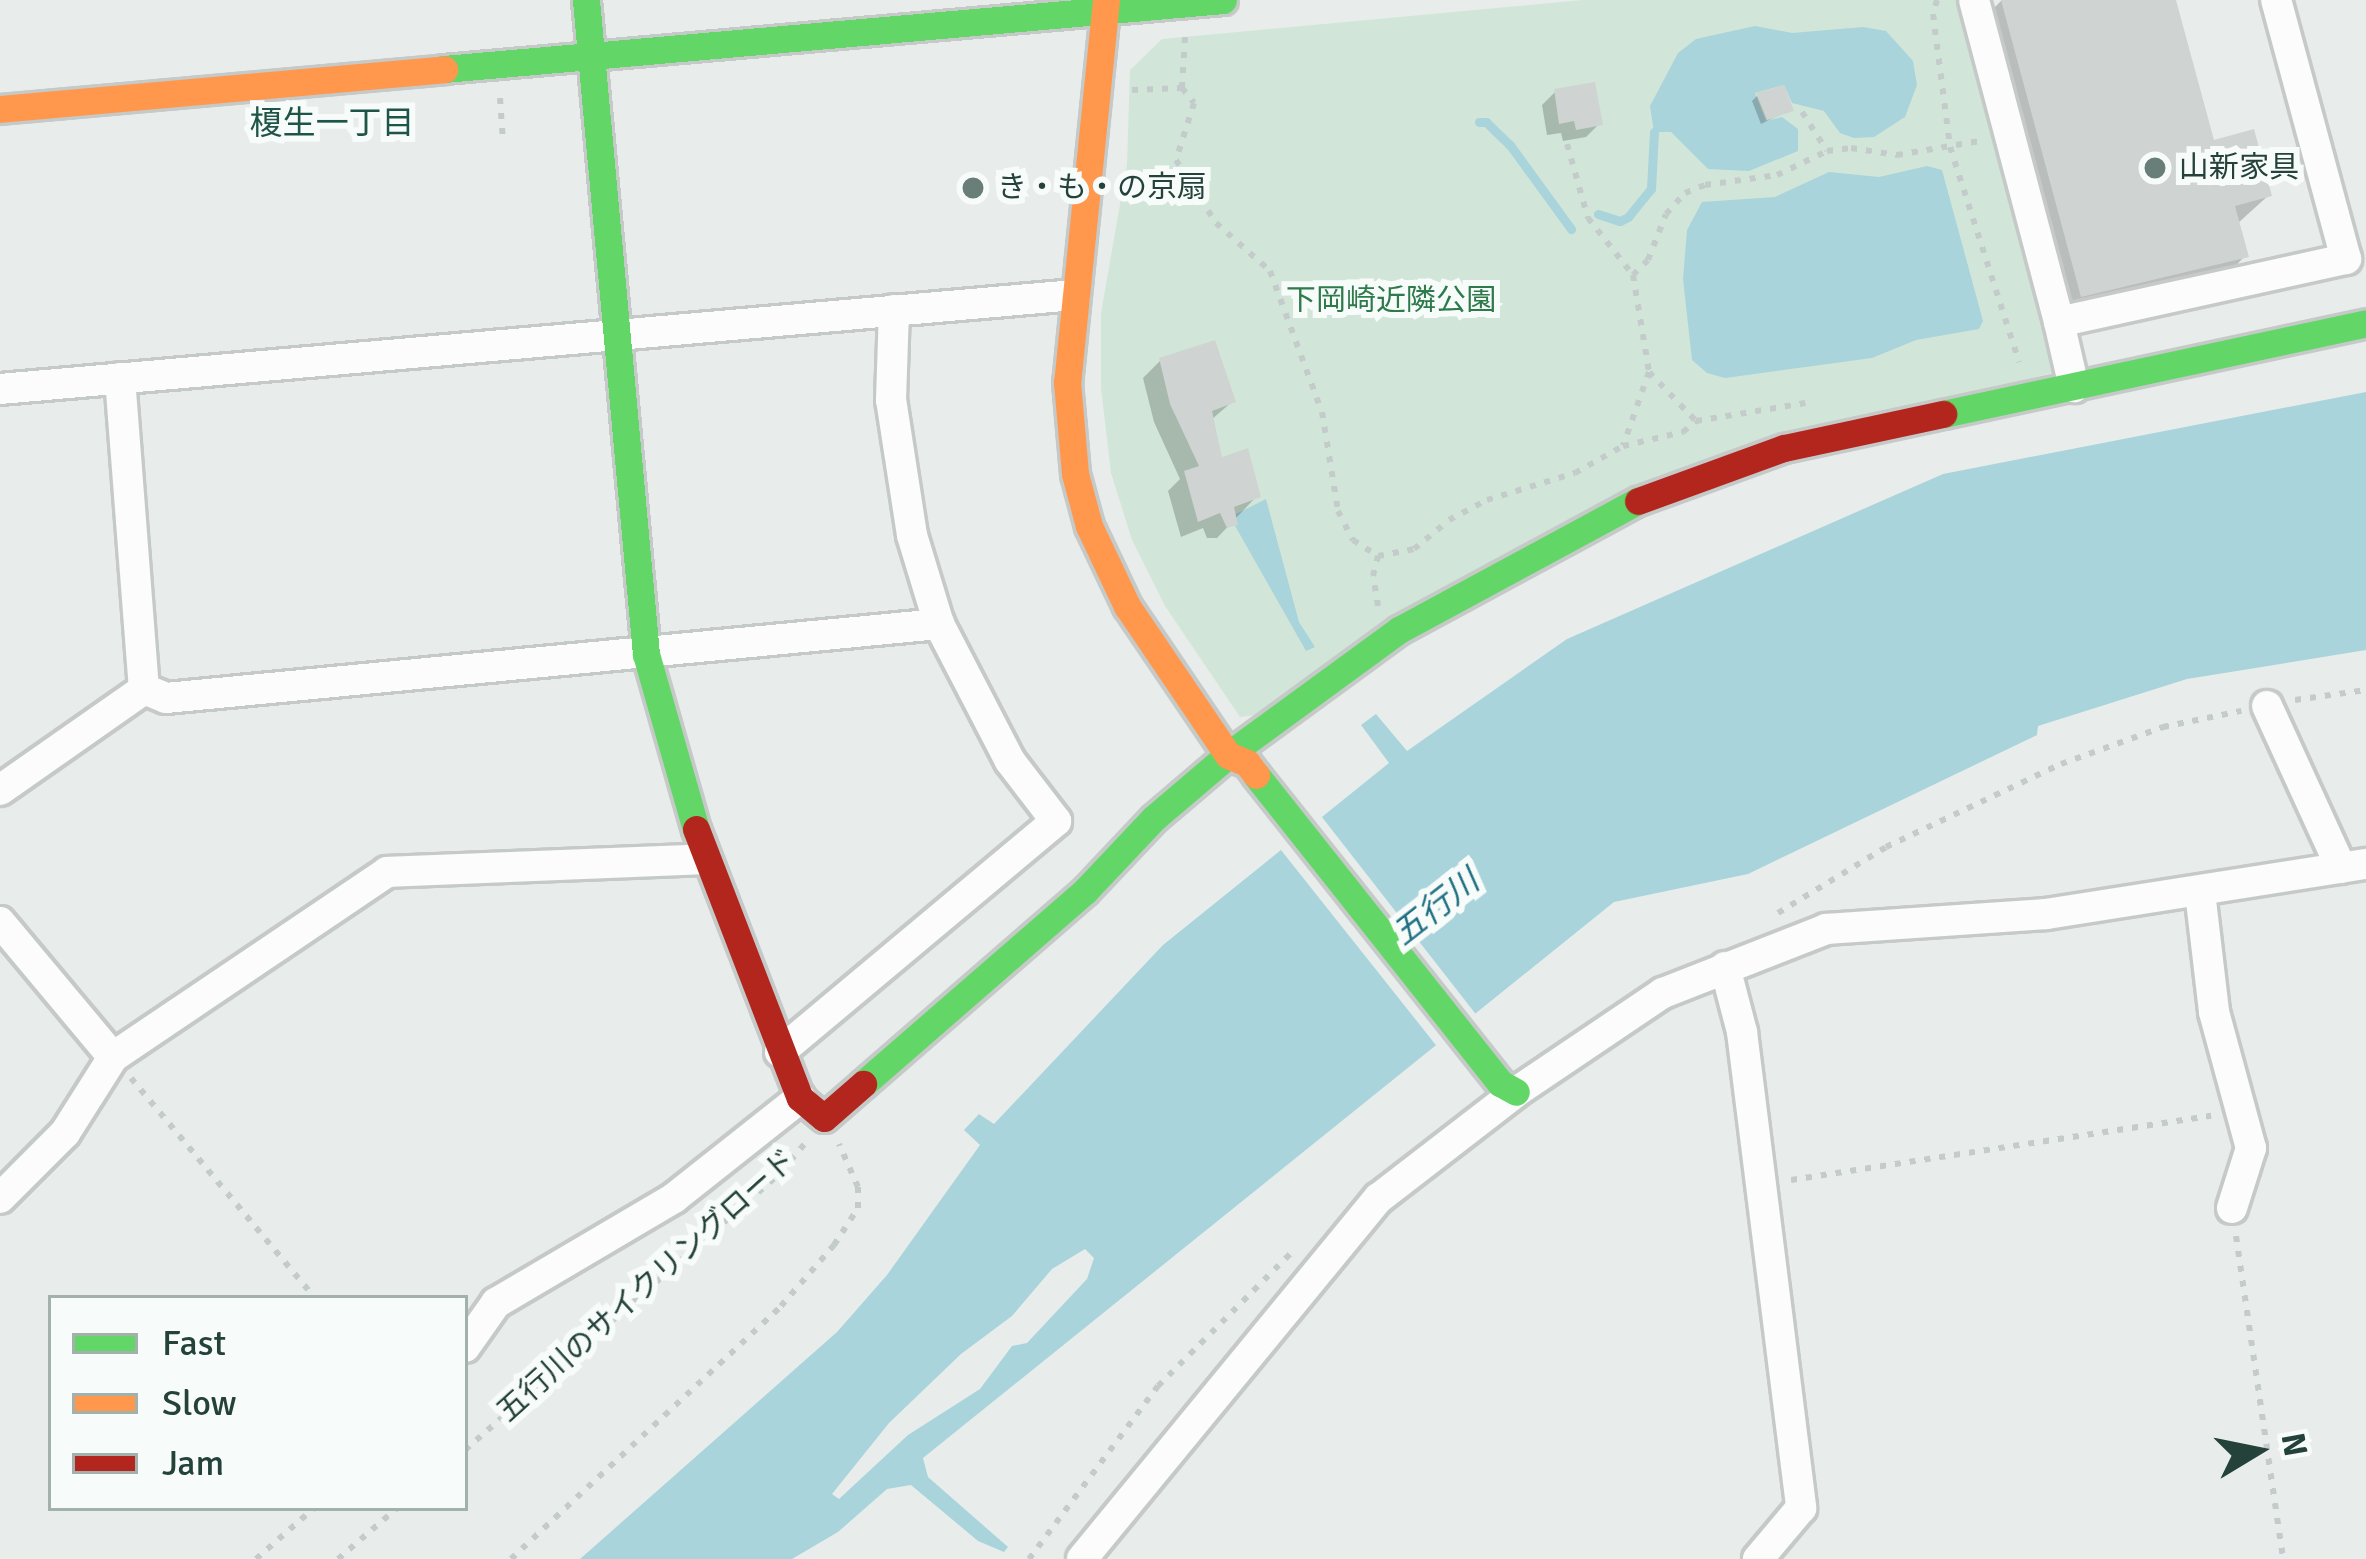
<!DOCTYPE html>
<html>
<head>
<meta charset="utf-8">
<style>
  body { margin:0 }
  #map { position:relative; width:2366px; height:1559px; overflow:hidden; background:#e8edeb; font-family:Signika,"Noto Sans JP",sans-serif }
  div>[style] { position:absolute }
  .green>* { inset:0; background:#d1e6d8 }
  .water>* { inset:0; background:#a9d4db }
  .pier>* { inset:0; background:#e8edeb }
  .shadow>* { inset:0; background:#0003 }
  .stream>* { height:9px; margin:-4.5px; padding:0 4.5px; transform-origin:4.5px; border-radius:4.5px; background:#a9d4db }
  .building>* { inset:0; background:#cfd4d2 }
  .path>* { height:6px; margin-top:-3px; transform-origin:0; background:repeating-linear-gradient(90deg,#c3ccca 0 6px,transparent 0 15px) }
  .roads { filter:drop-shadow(3px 0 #c5cac8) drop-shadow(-3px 0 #c5cac8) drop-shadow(0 3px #c5cac8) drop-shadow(0 -3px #c5cac8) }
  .street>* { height:30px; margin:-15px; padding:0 15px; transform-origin:15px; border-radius:15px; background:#fcfcfc }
  .fast>* { height:27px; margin:-13.5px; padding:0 13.5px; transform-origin:13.5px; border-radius:13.5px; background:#63d668 }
  .slow>* { height:27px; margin:-13.5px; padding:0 13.5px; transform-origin:13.5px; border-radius:13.5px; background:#ff974d }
  .jam>* { height:27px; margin:-13.5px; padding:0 13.5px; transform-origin:13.5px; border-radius:13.5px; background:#b3261e }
  .dots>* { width:33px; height:33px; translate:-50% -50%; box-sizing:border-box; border:6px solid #f7fbf9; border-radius:50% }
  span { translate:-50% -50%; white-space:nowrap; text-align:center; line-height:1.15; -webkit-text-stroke:12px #f7fbf9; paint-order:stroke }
  .poi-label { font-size:30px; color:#24423a }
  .left { translate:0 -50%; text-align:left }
  .park-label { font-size:30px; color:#2d7a4b }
  .street-label { font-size:30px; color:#24423a }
  .neighbourhood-label { font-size:33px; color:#1f5548 }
  .water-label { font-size:33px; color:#1c6f80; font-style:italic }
  .legend { position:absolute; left:48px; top:1295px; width:420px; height:216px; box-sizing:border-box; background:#f7fbf9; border:3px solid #a3b1ad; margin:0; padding:15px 21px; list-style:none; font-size:36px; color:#24423a }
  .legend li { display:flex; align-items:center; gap:24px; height:60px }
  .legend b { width:60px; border:3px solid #a3b1ad }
  .north { position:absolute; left:2198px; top:1391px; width:120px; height:120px; -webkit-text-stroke:9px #f7fbf9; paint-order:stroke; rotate:80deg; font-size:33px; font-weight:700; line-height:48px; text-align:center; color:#24423a }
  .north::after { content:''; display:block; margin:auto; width:42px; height:54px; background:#24423a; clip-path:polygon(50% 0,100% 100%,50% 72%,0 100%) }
</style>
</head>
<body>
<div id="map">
  <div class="green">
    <div style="clip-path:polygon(1582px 0,1962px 0,2060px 371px,1786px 439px,1264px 714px,1240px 717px,1165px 606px,1132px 540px,1111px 473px,1101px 388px,1101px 313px,1127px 164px,1130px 70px,1162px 39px)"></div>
  </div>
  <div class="water">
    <div style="clip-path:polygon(1755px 26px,1792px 33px,1863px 27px,1886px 31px,1913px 61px,1917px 85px,1905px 117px,1874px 137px,1854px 138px,1840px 133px,1824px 111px,1792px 103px,1784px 85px,1755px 93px,1766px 121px,1782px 117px,1798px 129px,1798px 151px,1749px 171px,1708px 169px,1671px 132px,1654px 132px,1650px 106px,1678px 53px,1696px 39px)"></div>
    <div style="clip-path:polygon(1927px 166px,1942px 170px,1983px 321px,1979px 329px,1916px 340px,1872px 358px,1725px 378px,1707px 373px,1692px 360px,1683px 279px,1687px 230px,1702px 202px,1775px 197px,1829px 172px,1879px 177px)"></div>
    <div style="clip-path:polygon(evenodd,2366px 392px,2366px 650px,2187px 679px,2038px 726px,2037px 735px,1748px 874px,1614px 902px,923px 1458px,928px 1477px,1008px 1547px,1004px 1552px,978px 1541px,911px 1485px,887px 1489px,838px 1532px,792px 1559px,580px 1559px,837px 1332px,887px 1275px,980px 1145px,964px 1130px,979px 1114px,994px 1124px,1163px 945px,1389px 763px,1361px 725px,1376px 714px,1407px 751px,1567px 639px,1943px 474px,2366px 392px,1085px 1249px,1094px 1258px,1087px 1279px,1027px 1343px,1012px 1346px,980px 1389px,908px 1435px,839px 1499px,832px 1494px,889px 1423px,961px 1354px,1012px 1316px,1052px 1269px,1085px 1249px)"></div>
    <div style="clip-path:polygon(1266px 499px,1299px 622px,1315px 647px,1306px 651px,1230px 517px)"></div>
  </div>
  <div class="pier">
    <div style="clip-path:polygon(1318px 812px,1478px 1017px,1439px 1049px,1277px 845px)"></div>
  </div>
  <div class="shadow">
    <div style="clip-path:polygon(2002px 0,2173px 0,2212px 144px,2269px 195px,2237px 224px,2245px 256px,2218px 284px,2054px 323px,1975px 27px)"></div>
    <div style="clip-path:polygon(1555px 92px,1599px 124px,1586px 137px,1563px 141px,1561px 133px,1547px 135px,1542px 105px)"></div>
    <div style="clip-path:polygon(1757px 96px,1790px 110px,1761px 124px,1752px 101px)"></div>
    <div style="clip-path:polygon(1160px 361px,1233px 401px,1211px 420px,1220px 461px,1257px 496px,1217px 538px,1207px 538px,1203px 528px,1181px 537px,1168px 491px,1180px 479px,1154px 422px,1143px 378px)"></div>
  </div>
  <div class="stream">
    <div style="left:1479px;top:122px;width:7px"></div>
    <div style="left:1486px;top:122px;width:33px;rotate:44deg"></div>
    <div style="left:1510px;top:145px;width:104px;rotate:54deg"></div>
    <div style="left:1598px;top:214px;width:23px;rotate:18deg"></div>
    <div style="left:1620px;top:221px;width:9px;rotate:-27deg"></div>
    <div style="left:1628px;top:217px;width:36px;rotate:-51deg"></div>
    <div style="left:1651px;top:189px;width:57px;rotate:-87deg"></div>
  </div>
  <div class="building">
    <div style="clip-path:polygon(2001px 0,2176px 0,2214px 140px,2254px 129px,2272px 196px,2235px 206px,2249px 257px,2081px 297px)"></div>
    <div style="clip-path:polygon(1595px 82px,1603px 125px,1576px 130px,1574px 121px,1559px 124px,1554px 89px)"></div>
    <div style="clip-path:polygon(1784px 85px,1794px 111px,1767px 120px,1756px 93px)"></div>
    <div style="clip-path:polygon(1215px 340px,1236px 402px,1212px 411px,1222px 457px,1248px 448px,1261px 497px,1234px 507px,1238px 525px,1227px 528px,1220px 513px,1198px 522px,1184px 471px,1199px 466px,1170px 404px,1159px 358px)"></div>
  </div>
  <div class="path">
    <div style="left:1937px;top:0;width:15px;rotate:106deg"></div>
    <div style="left:1933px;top:14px;width:134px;rotate:82.7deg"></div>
    <div style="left:1950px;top:147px;width:226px;rotate:72.2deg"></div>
    <div style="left:1185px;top:37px;width:51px;rotate:93.4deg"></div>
    <div style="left:1182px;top:88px;width:19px;rotate:51deg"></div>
    <div style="left:1194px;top:103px;width:60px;rotate:107.5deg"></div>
    <div style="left:1176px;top:160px;width:75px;rotate:57.6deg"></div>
    <div style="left:1216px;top:223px;width:72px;rotate:41.6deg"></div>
    <div style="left:1270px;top:271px;width:150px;rotate:69.8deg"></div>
    <div style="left:1322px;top:412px;width:100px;rotate:80.8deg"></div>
    <div style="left:1338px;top:511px;width:33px;rotate:63deg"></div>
    <div style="left:1353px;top:540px;width:30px;rotate:33deg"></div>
    <div style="left:1378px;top:556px;width:37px;rotate:-11deg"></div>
    <div style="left:1414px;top:549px;width:45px;rotate:-39.6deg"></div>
    <div style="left:1449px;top:520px;width:43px;rotate:-27.8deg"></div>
    <div style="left:1487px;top:500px;width:92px;rotate:-17.1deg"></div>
    <div style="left:1575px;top:473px;width:55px;rotate:-29.4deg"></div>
    <div style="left:1623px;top:446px;width:62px;rotate:-13.1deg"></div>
    <div style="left:1683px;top:432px;width:17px;rotate:-40deg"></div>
    <div style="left:1696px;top:421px;width:111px;rotate:-9.3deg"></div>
    <div style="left:1132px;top:90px;width:50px;rotate:-2.3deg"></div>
    <div style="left:500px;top:98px;width:39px;rotate:86deg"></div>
    <div style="left:1802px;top:112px;width:46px;rotate:57.3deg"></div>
    <div style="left:1567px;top:144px;width:77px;rotate:74.2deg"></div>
    <div style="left:1588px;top:218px;width:73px;rotate:51.7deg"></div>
    <div style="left:1633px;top:275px;width:98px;rotate:80.6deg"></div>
    <div style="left:1649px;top:372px;width:78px;rotate:109.4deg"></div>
    <div style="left:1633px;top:275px;width:21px;rotate:-45deg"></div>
    <div style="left:1648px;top:260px;width:49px;rotate:-68.6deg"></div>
    <div style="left:1666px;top:214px;width:28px;rotate:-48deg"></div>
    <div style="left:1685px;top:193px;width:22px;rotate:-22deg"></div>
    <div style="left:1705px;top:185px;width:73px;rotate:-7.9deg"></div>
    <div style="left:1777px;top:175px;width:55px;rotate:-25.6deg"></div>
    <div style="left:1827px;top:151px;width:24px;rotate:-7deg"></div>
    <div style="left:1851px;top:148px;width:47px;rotate:8.7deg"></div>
    <div style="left:1897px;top:155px;width:84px;rotate:-9.6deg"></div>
    <div style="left:1649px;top:372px;width:68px;rotate:46.2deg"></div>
    <div style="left:1378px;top:606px;width:30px;rotate:-99deg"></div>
    <div style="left:1373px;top:576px;width:21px;rotate:-76deg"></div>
    <div style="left:2295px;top:700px;width:72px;rotate:-8deg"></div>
    <div style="left:1778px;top:913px;width:127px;rotate:-31.4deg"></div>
    <div style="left:1886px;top:847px;width:194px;rotate:-25.4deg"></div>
    <div style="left:2061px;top:764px;width:109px;rotate:-19.9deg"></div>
    <div style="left:2163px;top:727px;width:80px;rotate:-11.6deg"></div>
    <div style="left:131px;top:1078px;width:287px;rotate:50.1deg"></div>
    <div style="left:1791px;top:1180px;width:425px;rotate:-8.7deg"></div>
    <div style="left:2236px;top:1236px;width:326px;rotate:81.7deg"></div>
    <div style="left:465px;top:1450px;width:421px;rotate:-41.3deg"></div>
    <div style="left:781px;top:1172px;width:38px;rotate:-50deg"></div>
    <div style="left:256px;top:1559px;width:77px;rotate:-41.3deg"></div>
    <div style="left:338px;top:1559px;width:78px;rotate:-40.8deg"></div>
    <div style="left:511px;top:1559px;width:370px;rotate:-43.1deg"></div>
    <div style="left:781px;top:1306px;width:81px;rotate:-49deg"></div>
    <div style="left:834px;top:1245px;width:44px;rotate:-57deg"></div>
    <div style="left:858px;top:1208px;width:21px;rotate:-90deg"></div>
    <div style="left:858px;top:1187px;width:47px;rotate:-113.8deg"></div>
    <div style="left:1029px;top:1559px;width:216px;rotate:-53.3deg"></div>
    <div style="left:1158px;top:1386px;width:194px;rotate:-45deg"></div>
  </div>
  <div class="roads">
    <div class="street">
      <div style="left:1974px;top:0;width:333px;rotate:75.2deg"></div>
      <div style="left:2059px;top:322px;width:294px;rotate:-12.4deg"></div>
      <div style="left:2346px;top:259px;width:268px;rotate:-105.1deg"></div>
      <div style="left:2059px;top:322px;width:67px;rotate:77deg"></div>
      <div style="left:120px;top:378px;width:312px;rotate:85.6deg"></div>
      <div style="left:0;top:389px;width:1079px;rotate:-5deg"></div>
      <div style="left:144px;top:689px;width:24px;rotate:22deg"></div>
      <div style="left:166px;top:698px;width:777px;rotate:-5.47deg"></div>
      <div style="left:2267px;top:706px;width:178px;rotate:65.4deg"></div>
      <div style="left:0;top:790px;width:176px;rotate:-35deg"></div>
      <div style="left:2200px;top:892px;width:121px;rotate:83.3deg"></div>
      <div style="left:2214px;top:1012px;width:141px;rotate:74.8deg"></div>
      <div style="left:2251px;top:1148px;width:63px;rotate:107.6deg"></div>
      <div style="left:0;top:922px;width:176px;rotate:50.1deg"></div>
      <div style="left:113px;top:1057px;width:331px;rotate:-34deg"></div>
      <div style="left:387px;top:872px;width:318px;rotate:-2.3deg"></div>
      <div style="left:1725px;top:967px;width:67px;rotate:75.3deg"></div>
      <div style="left:1742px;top:1032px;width:480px;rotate:82.9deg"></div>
      <div style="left:1801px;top:1508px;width:67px;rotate:130.1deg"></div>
      <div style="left:780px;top:1052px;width:360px;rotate:-39.9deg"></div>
      <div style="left:1056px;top:821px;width:76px;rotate:-127.5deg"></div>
      <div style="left:1010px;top:761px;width:154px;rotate:-117.4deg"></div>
      <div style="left:939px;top:624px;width:93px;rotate:-106.9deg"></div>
      <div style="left:912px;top:535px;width:137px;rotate:-98.8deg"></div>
      <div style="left:891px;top:400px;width:90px;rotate:-88.1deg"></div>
      <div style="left:0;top:1198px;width:92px;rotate:-45deg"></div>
      <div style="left:65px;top:1133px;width:90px;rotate:-57.7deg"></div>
      <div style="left:465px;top:1347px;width:54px;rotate:-54.8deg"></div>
      <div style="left:496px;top:1303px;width:207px;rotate:-30.5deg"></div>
      <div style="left:674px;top:1198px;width:161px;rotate:-38.4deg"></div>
      <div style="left:1082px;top:1559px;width:467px;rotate:-50.6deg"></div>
      <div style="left:1379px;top:1198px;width:173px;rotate:-37.7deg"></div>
      <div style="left:1516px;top:1092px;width:177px;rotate:-34deg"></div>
      <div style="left:1663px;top:993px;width:175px;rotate:-21.4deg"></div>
      <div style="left:1826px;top:929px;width:221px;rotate:-3.9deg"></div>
      <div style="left:2046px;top:914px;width:324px;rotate:-8.9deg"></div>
    </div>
    <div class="fast">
      <div style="left:586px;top:0;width:657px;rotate:84.76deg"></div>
      <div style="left:646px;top:654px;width:182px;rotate:74.1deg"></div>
      <div style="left:444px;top:69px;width:782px;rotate:-5.06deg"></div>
      <div style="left:1943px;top:414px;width:433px;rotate:-12.1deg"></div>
      <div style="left:1256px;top:775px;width:393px;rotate:51.6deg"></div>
      <div style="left:1500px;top:1083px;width:18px;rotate:29deg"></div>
      <div style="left:863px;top:1084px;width:294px;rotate:-41deg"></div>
      <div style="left:1085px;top:891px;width:100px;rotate:-46.6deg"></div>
      <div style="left:1154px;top:818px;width:97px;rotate:-40.4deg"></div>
      <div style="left:1228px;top:755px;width:212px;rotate:-36.2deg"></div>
      <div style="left:1399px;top:630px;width:272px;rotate:-28.4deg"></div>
    </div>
    <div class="slow">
      <div style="left:1106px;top:0;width:384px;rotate:95.8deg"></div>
      <div style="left:1067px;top:382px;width:92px;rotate:85deg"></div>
      <div style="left:1075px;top:474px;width:54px;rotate:74.9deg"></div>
      <div style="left:1089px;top:526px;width:89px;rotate:64.6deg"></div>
      <div style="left:1127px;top:606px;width:180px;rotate:55.9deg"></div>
      <div style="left:1228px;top:755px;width:21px;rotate:23deg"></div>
      <div style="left:1247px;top:763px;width:15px;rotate:53deg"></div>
      <div style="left:0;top:109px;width:446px;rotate:-5.1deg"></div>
    </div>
    <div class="jam">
      <div style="left:1638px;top:501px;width:155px;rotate:-20deg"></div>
      <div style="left:1784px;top:448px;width:163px;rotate:-12.1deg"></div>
      <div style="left:696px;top:829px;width:288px;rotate:68.9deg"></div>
      <div style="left:800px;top:1098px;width:31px;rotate:40deg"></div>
      <div style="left:824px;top:1118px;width:52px;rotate:-41.1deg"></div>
    </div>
  </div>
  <div class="dots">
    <div style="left:2155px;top:168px;background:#697e78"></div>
    <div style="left:973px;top:188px;background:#697e78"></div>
  </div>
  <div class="poi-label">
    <span class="left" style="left:2179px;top:168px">山新家具</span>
    <span class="left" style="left:997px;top:188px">き・も・の京扇</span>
  </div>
  <div class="park-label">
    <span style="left:1391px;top:301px">下岡崎近隣公園</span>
  </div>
  <div class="street-label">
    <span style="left:647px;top:1286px;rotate:-42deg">五行川のサイクリングロード</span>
  </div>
  <div class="neighbourhood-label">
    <span style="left:332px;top:124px">榎生一丁目</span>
  </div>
  <div class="water-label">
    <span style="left:1436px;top:908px;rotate:-38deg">五行川</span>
  </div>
  <ul class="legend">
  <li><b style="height:15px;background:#63d668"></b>Fast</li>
  <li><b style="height:15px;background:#ff974d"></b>Slow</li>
  <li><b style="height:15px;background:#b3261e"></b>Jam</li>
  </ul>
  <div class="north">N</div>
</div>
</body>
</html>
